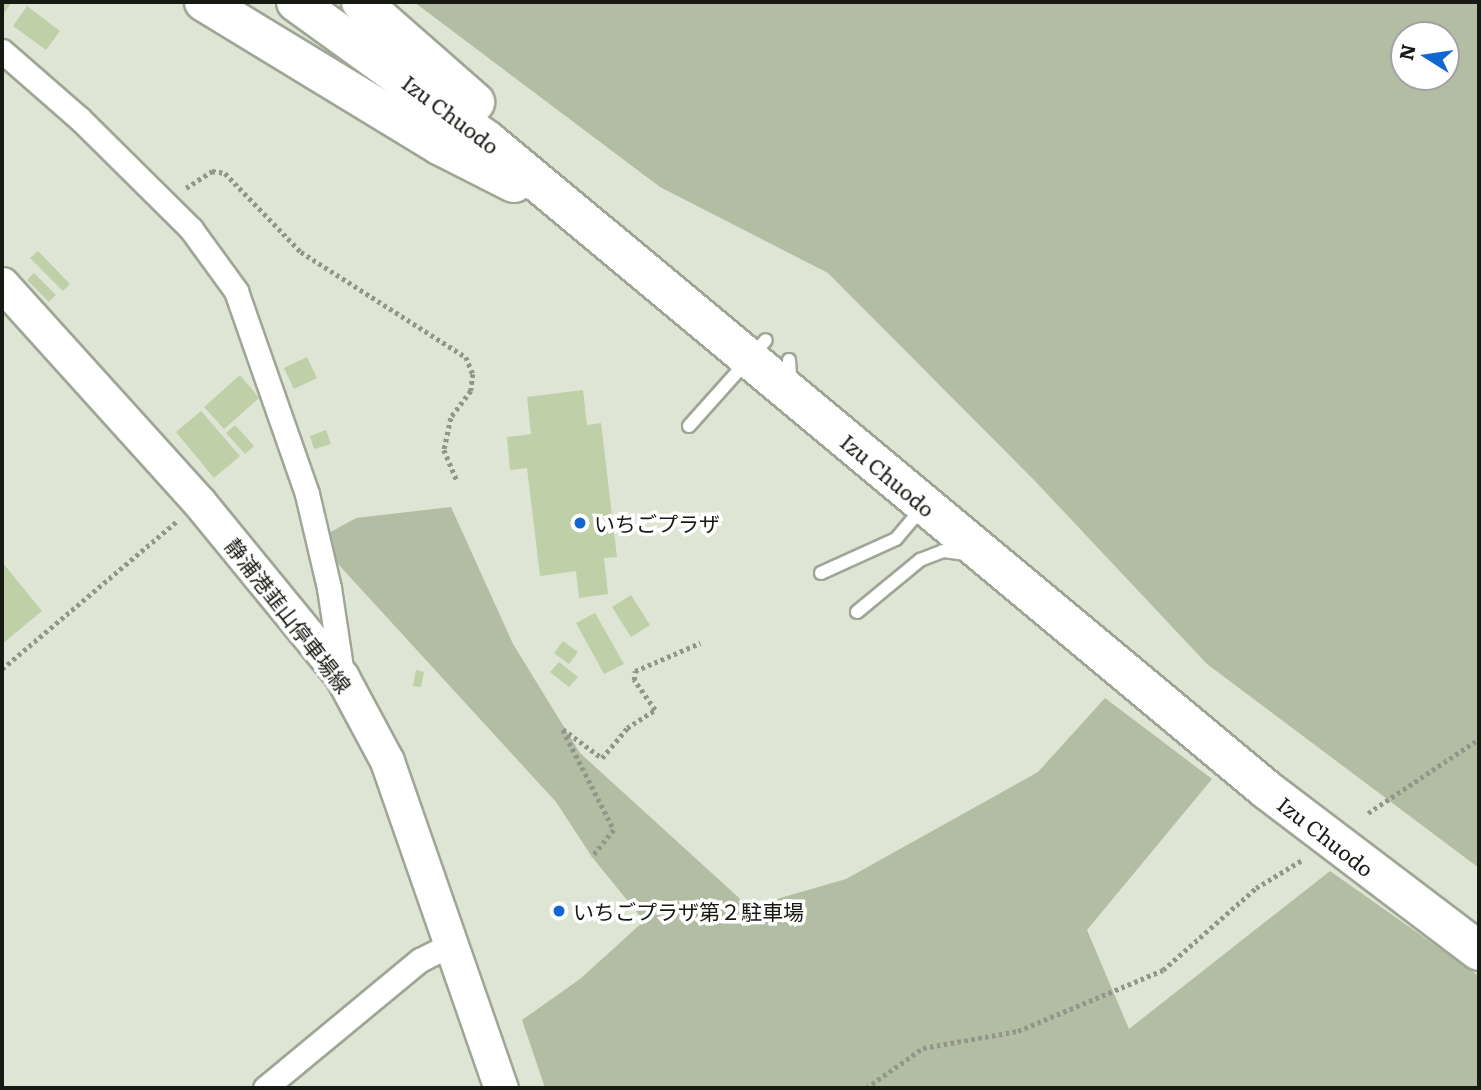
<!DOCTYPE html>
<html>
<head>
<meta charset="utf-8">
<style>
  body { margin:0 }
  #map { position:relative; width:1481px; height:1090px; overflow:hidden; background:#dee5d4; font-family:Literata,"Noto Sans JP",serif }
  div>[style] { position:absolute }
  .green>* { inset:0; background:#b2bda3 }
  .building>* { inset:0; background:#bfcfa8 }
  .path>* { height:4.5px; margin-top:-2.25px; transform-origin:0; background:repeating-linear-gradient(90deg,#91968a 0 3.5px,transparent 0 7px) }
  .roads { filter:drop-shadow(2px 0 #9fa696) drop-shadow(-2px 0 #9fa696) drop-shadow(0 2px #9fa696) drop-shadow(0 -2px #9fa696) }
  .lane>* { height:12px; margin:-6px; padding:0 6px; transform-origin:6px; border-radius:6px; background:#fff }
  .street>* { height:23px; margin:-11.5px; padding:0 11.5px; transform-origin:11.5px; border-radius:11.5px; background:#fff }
  .secondary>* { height:33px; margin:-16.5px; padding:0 16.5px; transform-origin:16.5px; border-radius:16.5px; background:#fff }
  .highway>* { height:38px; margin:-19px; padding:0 19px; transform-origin:19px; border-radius:19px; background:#fff }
  .dots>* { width:19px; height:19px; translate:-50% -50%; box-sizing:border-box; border:4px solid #fff; border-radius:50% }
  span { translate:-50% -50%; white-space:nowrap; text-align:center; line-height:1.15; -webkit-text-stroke:7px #fff; paint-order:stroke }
  .street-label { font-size:21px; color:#171913 }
  .poi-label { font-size:21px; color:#171913 }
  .left { translate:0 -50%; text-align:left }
  .frame { position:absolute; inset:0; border:4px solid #171913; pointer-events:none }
  .north { position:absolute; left:1390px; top:21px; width:70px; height:70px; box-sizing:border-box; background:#fff; border:2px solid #a2a3a1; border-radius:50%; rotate:282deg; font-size:19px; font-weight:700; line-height:28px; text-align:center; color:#171913 }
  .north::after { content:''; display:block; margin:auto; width:24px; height:32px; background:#1267d0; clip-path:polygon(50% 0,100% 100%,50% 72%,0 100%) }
</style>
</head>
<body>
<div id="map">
  <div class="green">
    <div style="clip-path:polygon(evenodd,414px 2px,1479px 2px,1479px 868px,1207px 664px,1035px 481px,828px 273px,660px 187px,414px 2px,1404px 35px,1446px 35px,1446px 77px,1404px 77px,1404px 35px)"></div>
    <div style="clip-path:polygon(451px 507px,513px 644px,580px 753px,749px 907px,846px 879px,1038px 772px,1105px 698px,1212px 779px,1087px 930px,1129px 1029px,1330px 871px,1479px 976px,1479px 1088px,545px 1088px,522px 1020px,580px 979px,644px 921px,592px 857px,556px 802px,316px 540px,356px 518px)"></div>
  </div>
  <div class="building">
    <div style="clip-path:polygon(2px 2px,12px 2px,2px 16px)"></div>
    <div style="clip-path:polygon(27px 6px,60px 31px,46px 50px,13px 26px)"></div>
    <div style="clip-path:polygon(38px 251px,70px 284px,63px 291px,30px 258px)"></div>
    <div style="clip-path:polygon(34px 273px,56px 295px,49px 302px,27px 280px)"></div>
    <div style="clip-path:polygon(307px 357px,317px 378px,294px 389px,284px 368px)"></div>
    <div style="clip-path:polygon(240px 375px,259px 398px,224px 429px,204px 407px)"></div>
    <div style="clip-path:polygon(583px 390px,587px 425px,601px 423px,617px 557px,604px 558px,608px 594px,579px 598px,576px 571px,540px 576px,527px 468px,510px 470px,507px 437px,531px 434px,527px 397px)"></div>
    <div style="clip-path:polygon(201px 411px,240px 456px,214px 478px,176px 432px)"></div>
    <div style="clip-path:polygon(235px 425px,254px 446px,245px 454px,226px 433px)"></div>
    <div style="clip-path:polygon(326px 430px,331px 444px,314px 449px,310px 436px)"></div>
    <div style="clip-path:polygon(2px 562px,42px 611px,2px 644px)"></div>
    <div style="clip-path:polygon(631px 595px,650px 625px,631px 637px,612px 607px)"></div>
    <div style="clip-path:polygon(595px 613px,624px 664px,604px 674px,576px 623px)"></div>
    <div style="clip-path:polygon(563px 641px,578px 652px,569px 664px,554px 653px)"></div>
    <div style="clip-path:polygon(559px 662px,578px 677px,569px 687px,550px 672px)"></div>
    <div style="clip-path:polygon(416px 670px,424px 672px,421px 687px,413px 686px)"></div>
  </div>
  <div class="path">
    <div style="left:186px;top:188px;width:31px;rotate:-33deg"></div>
    <div style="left:212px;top:171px;width:13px;rotate:9deg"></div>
    <div style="left:225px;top:173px;width:110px;rotate:46.1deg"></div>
    <div style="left:301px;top:252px;width:196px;rotate:32.5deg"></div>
    <div style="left:466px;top:357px;width:18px;rotate:68deg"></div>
    <div style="left:473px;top:374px;width:17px;rotate:97deg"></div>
    <div style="left:471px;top:391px;width:34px;rotate:127deg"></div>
    <div style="left:451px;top:418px;width:33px;rotate:102deg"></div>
    <div style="left:444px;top:450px;width:33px;rotate:67deg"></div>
    <div style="left:2px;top:669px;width:229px;rotate:-40.2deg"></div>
    <div style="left:563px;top:729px;width:49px;rotate:36.6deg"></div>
    <div style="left:602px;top:758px;width:39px;rotate:-50deg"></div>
    <div style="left:627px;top:728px;width:33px;rotate:-33deg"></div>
    <div style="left:655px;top:710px;width:37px;rotate:-125deg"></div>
    <div style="left:634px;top:680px;width:9px;rotate:-84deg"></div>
    <div style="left:635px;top:671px;width:71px;rotate:-23.3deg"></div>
    <div style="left:563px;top:730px;width:112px;rotate:63deg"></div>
    <div style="left:614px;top:830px;width:35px;rotate:129deg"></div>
    <div style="left:1368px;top:813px;width:133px;rotate:-33.7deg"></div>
    <div style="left:866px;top:1088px;width:70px;rotate:-35.1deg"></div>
    <div style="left:923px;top:1048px;width:97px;rotate:-10.1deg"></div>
    <div style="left:1018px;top:1031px;width:157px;rotate:-22.8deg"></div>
    <div style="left:1163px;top:970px;width:124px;rotate:-41.4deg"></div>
    <div style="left:1256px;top:888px;width:54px;rotate:-31.3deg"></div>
  </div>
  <div class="roads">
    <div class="lane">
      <div style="left:789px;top:360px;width:16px;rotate:86deg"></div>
      <div style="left:790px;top:376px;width:8px;rotate:40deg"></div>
      <div style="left:689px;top:426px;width:115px;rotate:-48.2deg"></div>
      <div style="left:821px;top:573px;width:82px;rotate:-24.4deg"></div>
      <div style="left:896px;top:539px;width:40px;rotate:-50deg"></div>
      <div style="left:857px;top:612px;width:82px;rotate:-39.5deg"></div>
      <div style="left:920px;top:560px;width:26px;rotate:-21deg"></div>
      <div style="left:944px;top:551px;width:22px;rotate:8deg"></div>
    </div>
    <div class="street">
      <div style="left:2px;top:51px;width:103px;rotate:41.1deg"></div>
      <div style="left:80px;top:119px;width:156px;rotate:44.7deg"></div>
      <div style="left:191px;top:229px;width:77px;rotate:54deg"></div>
      <div style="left:236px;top:291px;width:215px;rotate:70.7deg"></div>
      <div style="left:307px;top:494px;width:97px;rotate:76.8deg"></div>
      <div style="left:329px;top:588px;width:87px;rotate:81.4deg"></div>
      <div style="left:265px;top:1088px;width:201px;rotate:-39.6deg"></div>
      <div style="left:420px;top:960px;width:37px;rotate:-27deg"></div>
    </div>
    <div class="secondary">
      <div style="left:2px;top:284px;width:294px;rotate:47.9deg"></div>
      <div style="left:199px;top:502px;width:226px;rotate:50.7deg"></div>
      <div style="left:342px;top:677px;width:95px;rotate:61.8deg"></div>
      <div style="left:387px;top:761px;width:346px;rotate:70.8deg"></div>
    </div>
    <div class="highway">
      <div style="left:204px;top:2px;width:275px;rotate:31.3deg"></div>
      <div style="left:439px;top:145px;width:84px;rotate:26.9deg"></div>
      <div style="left:296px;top:2px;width:237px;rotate:35.9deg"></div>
      <div style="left:488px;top:141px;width:1014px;rotate:39.8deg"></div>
      <div style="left:1267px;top:790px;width:266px;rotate:37.2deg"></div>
      <div style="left:361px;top:2px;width:152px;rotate:41.3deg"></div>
    </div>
  </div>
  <div class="dots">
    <div style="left:580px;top:523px;background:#1267d0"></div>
    <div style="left:559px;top:911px;background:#1267d0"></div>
  </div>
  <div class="street-label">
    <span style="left:451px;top:114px;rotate:37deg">Izu Chuodo</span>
    <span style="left:888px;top:475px;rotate:40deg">Izu Chuodo</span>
    <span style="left:289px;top:615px;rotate:52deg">静浦港韮山停車場線</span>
    <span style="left:1326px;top:836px;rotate:38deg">Izu Chuodo</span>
  </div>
  <div class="poi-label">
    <span class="left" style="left:594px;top:523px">いちごプラザ</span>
    <span class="left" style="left:573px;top:911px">いちごプラザ第２駐車場</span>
  </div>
  <div class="frame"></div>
  <div class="north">N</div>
</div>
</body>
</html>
